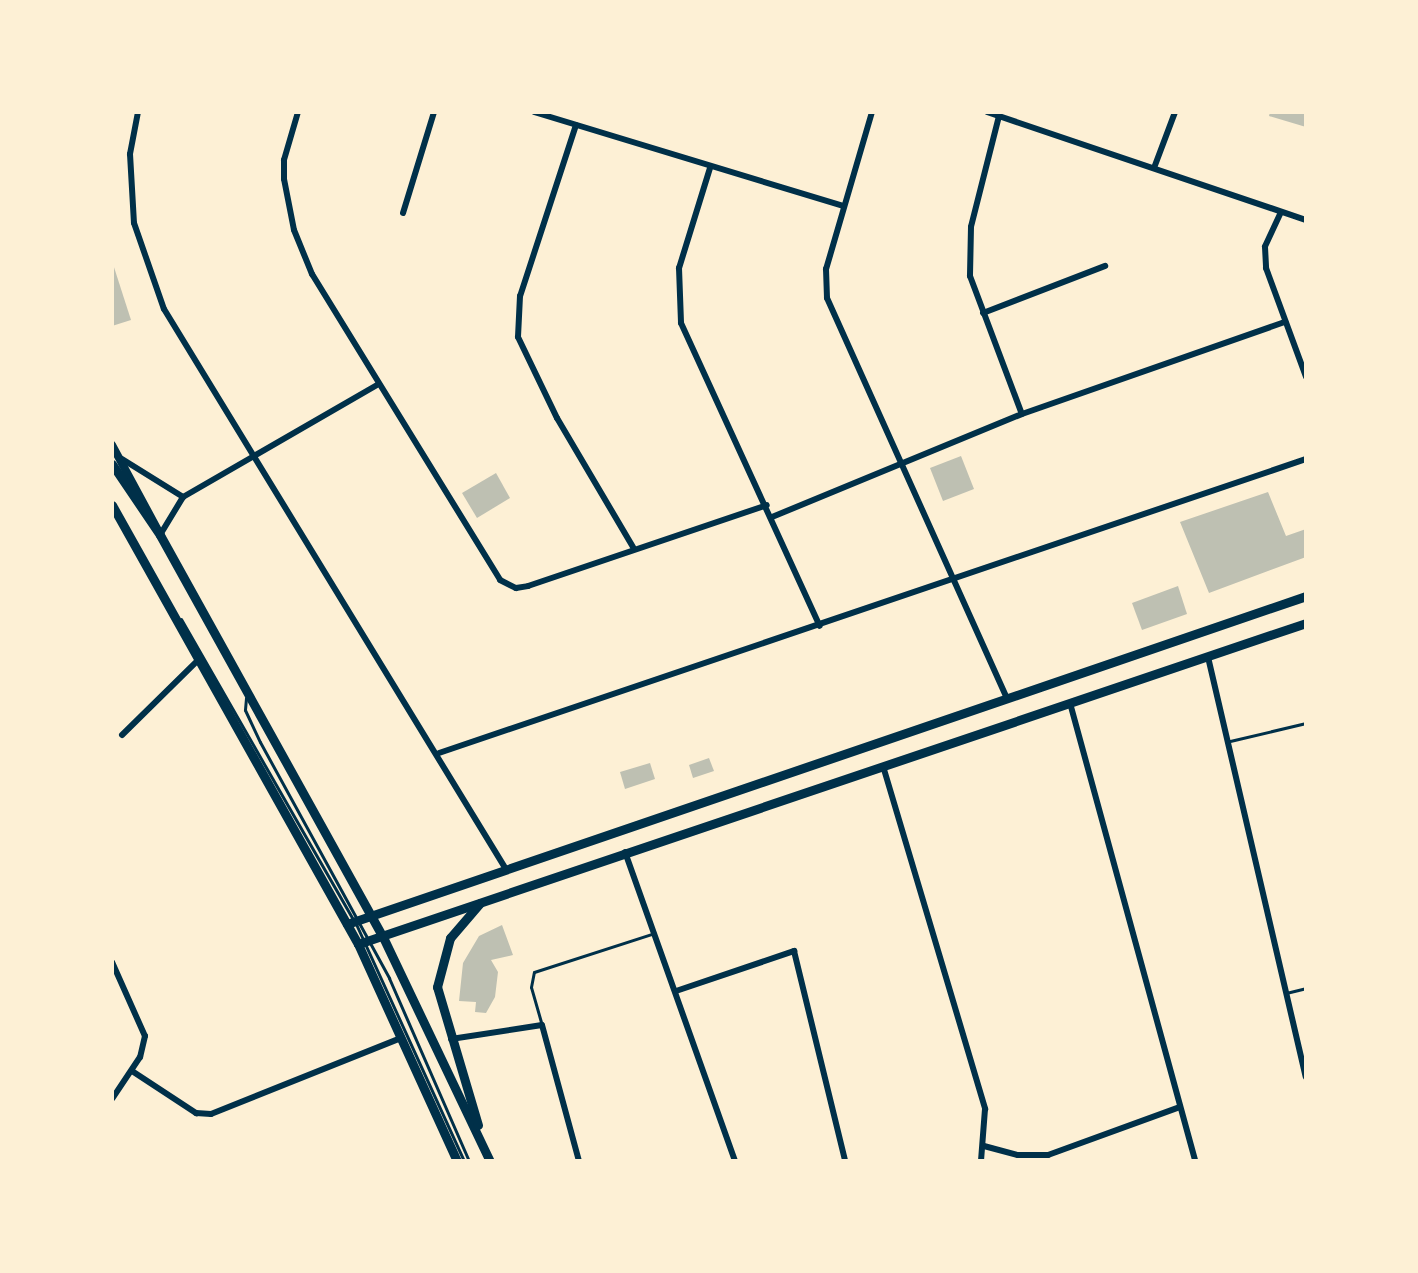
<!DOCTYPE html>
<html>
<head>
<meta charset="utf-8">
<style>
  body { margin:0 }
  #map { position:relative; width:1418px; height:1273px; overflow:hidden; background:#fdf0d5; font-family:Merriweather,serif }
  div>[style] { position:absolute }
  .building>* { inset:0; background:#bec0b2 }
  .service>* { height:3px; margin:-1.5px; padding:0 1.5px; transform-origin:1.5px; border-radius:1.5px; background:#003049 }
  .minor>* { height:6px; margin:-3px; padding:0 3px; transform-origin:3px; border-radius:3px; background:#003049 }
  .secondary>* { height:8px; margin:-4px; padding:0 4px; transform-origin:4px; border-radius:4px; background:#003049 }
  .primary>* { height:9px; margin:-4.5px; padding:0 4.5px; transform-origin:4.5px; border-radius:4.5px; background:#003049 }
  span { translate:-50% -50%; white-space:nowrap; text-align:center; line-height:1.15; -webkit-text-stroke:7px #fdf0d5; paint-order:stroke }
  .frame { position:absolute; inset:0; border:114px solid #fdf0d5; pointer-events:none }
</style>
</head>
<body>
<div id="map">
  <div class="building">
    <div style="clip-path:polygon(1270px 112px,1306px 112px,1306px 127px,1269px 116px)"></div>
    <div style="clip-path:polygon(112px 261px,131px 320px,112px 326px)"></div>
    <div style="clip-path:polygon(961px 456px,974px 489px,943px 501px,930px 468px)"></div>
    <div style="clip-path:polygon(496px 473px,510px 498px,477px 518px,462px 493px)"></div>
    <div style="clip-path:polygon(1268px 492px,1286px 536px,1306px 529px,1306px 557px,1209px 593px,1180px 522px)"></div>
    <div style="clip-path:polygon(1178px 586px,1187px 614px,1142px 630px,1132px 603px)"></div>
    <div style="clip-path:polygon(709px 758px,714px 771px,693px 778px,689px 765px)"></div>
    <div style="clip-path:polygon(650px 763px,655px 779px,625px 789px,620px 772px)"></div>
    <div style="clip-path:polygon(502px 925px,513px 955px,491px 960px,498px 972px,495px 997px,486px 1013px,475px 1012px,476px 1002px,459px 1001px,463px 963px,479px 936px)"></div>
  </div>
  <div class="service">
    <div style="left:181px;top:619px;width:344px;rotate:60.2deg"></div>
    <div style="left:246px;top:698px;width:12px;rotate:95deg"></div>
    <div style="left:245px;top:710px;width:35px;rotate:65deg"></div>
    <div style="left:260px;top:742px;width:269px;rotate:61.3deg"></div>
    <div style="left:389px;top:978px;width:200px;rotate:66.4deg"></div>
    <div style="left:1230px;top:741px;width:78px;rotate:-13.3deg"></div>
    <div style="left:356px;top:924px;width:260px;rotate:65.5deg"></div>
    <div style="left:1286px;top:993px;width:21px;rotate:-14deg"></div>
    <div style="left:541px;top:1022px;width:36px;rotate:-106deg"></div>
    <div style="left:531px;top:987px;width:15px;rotate:-79deg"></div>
    <div style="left:534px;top:972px;width:124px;rotate:-17.9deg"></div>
  </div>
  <div class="minor">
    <div style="left:138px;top:112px;width:43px;rotate:100.8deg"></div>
    <div style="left:130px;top:154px;width:69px;rotate:86.7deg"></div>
    <div style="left:134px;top:223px;width:91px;rotate:70.8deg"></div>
    <div style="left:164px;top:309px;width:653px;rotate:58.6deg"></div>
    <div style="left:298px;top:112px;width:50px;rotate:106.3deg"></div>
    <div style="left:284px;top:160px;width:19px;rotate:90deg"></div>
    <div style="left:284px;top:179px;width:52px;rotate:78.9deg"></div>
    <div style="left:294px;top:230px;width:48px;rotate:67.8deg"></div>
    <div style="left:312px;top:274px;width:359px;rotate:58.4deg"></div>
    <div style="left:500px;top:580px;width:18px;rotate:27deg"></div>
    <div style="left:516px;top:588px;width:12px;rotate:-9deg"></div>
    <div style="left:528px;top:586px;width:252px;rotate:-18.7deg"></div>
    <div style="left:534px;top:112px;width:323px;rotate:16.9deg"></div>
    <div style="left:872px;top:112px;width:164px;rotate:106.3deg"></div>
    <div style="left:826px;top:269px;width:29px;rotate:88deg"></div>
    <div style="left:827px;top:298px;width:440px;rotate:65.8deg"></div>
    <div style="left:987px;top:112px;width:337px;rotate:18.7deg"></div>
    <div style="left:999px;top:116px;width:114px;rotate:104.2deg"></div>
    <div style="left:971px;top:227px;width:49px;rotate:91.2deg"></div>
    <div style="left:970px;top:276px;width:147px;rotate:69.4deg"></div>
    <div style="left:576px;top:125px;width:180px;rotate:108.1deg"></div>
    <div style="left:520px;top:296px;width:41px;rotate:92.8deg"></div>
    <div style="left:518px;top:337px;width:90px;rotate:64.3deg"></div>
    <div style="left:557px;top:418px;width:150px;rotate:59.5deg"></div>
    <div style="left:710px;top:168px;width:105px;rotate:107.2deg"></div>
    <div style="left:679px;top:268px;width:55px;rotate:87.9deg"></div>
    <div style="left:681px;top:323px;width:333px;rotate:65.4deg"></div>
    <div style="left:1154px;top:168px;width:60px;rotate:-69.4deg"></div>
    <div style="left:1281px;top:212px;width:38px;rotate:115deg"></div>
    <div style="left:1265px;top:247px;width:21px;rotate:87deg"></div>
    <div style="left:1266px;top:268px;width:116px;rotate:69.8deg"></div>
    <div style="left:403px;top:213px;width:106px;rotate:-72.9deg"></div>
    <div style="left:983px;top:313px;width:131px;rotate:-21.1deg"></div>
    <div style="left:122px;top:459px;width:72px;rotate:31.9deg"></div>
    <div style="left:772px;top:517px;width:270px;rotate:-22.4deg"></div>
    <div style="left:1022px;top:414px;width:279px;rotate:-19.3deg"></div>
    <div style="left:160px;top:535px;width:44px;rotate:-58.8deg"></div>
    <div style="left:183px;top:497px;width:224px;rotate:-30deg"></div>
    <div style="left:1208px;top:657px;width:431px;rotate:76.9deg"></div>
    <div style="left:1070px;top:703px;width:475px;rotate:74.7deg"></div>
    <div style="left:122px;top:735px;width:105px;rotate:-44.6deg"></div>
    <div style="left:439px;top:753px;width:915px;rotate:-18.73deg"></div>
    <div style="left:883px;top:766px;width:358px;rotate:73.4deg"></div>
    <div style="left:985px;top:1109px;width:52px;rotate:94.4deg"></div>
    <div style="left:625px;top:852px;width:328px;rotate:70.4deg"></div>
    <div style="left:112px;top:962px;width:81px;rotate:66deg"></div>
    <div style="left:145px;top:1036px;width:22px;rotate:103deg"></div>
    <div style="left:140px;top:1057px;width:50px;rotate:123.7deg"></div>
    <div style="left:676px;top:991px;width:125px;rotate:-18.7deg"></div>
    <div style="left:794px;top:951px;width:216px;rotate:76.3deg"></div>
    <div style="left:451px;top:1039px;width:92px;rotate:-8.7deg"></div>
    <div style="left:542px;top:1025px;width:141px;rotate:74.8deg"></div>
    <div style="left:132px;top:1071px;width:77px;rotate:33.3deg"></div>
    <div style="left:196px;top:1113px;width:15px;rotate:4deg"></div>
    <div style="left:211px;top:1114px;width:205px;rotate:-21.8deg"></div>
    <div style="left:984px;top:1146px;width:35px;rotate:15deg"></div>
    <div style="left:1018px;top:1155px;width:30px"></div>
    <div style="left:1048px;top:1155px;width:140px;rotate:-20deg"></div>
  </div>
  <div class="secondary">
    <div style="left:112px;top:445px;width:97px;rotate:61.6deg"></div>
  </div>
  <div class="primary">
    <div style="left:112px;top:464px;width:86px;rotate:55.9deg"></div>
    <div style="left:160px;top:535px;width:457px;rotate:61deg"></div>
    <div style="left:382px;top:935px;width:250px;rotate:64.5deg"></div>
    <div style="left:112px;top:505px;width:503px;rotate:60.74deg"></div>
    <div style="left:358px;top:944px;width:239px;rotate:65.5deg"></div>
    <div style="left:347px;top:924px;width:1014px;rotate:-18.88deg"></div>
    <div style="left:358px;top:944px;width:1001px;rotate:-18.71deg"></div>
    <div style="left:478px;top:1125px;width:144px;rotate:-106.5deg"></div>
    <div style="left:437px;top:987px;width:51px;rotate:-75.1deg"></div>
    <div style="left:450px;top:938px;width:46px;rotate:-49.4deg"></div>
  </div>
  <div class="frame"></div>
</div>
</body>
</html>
